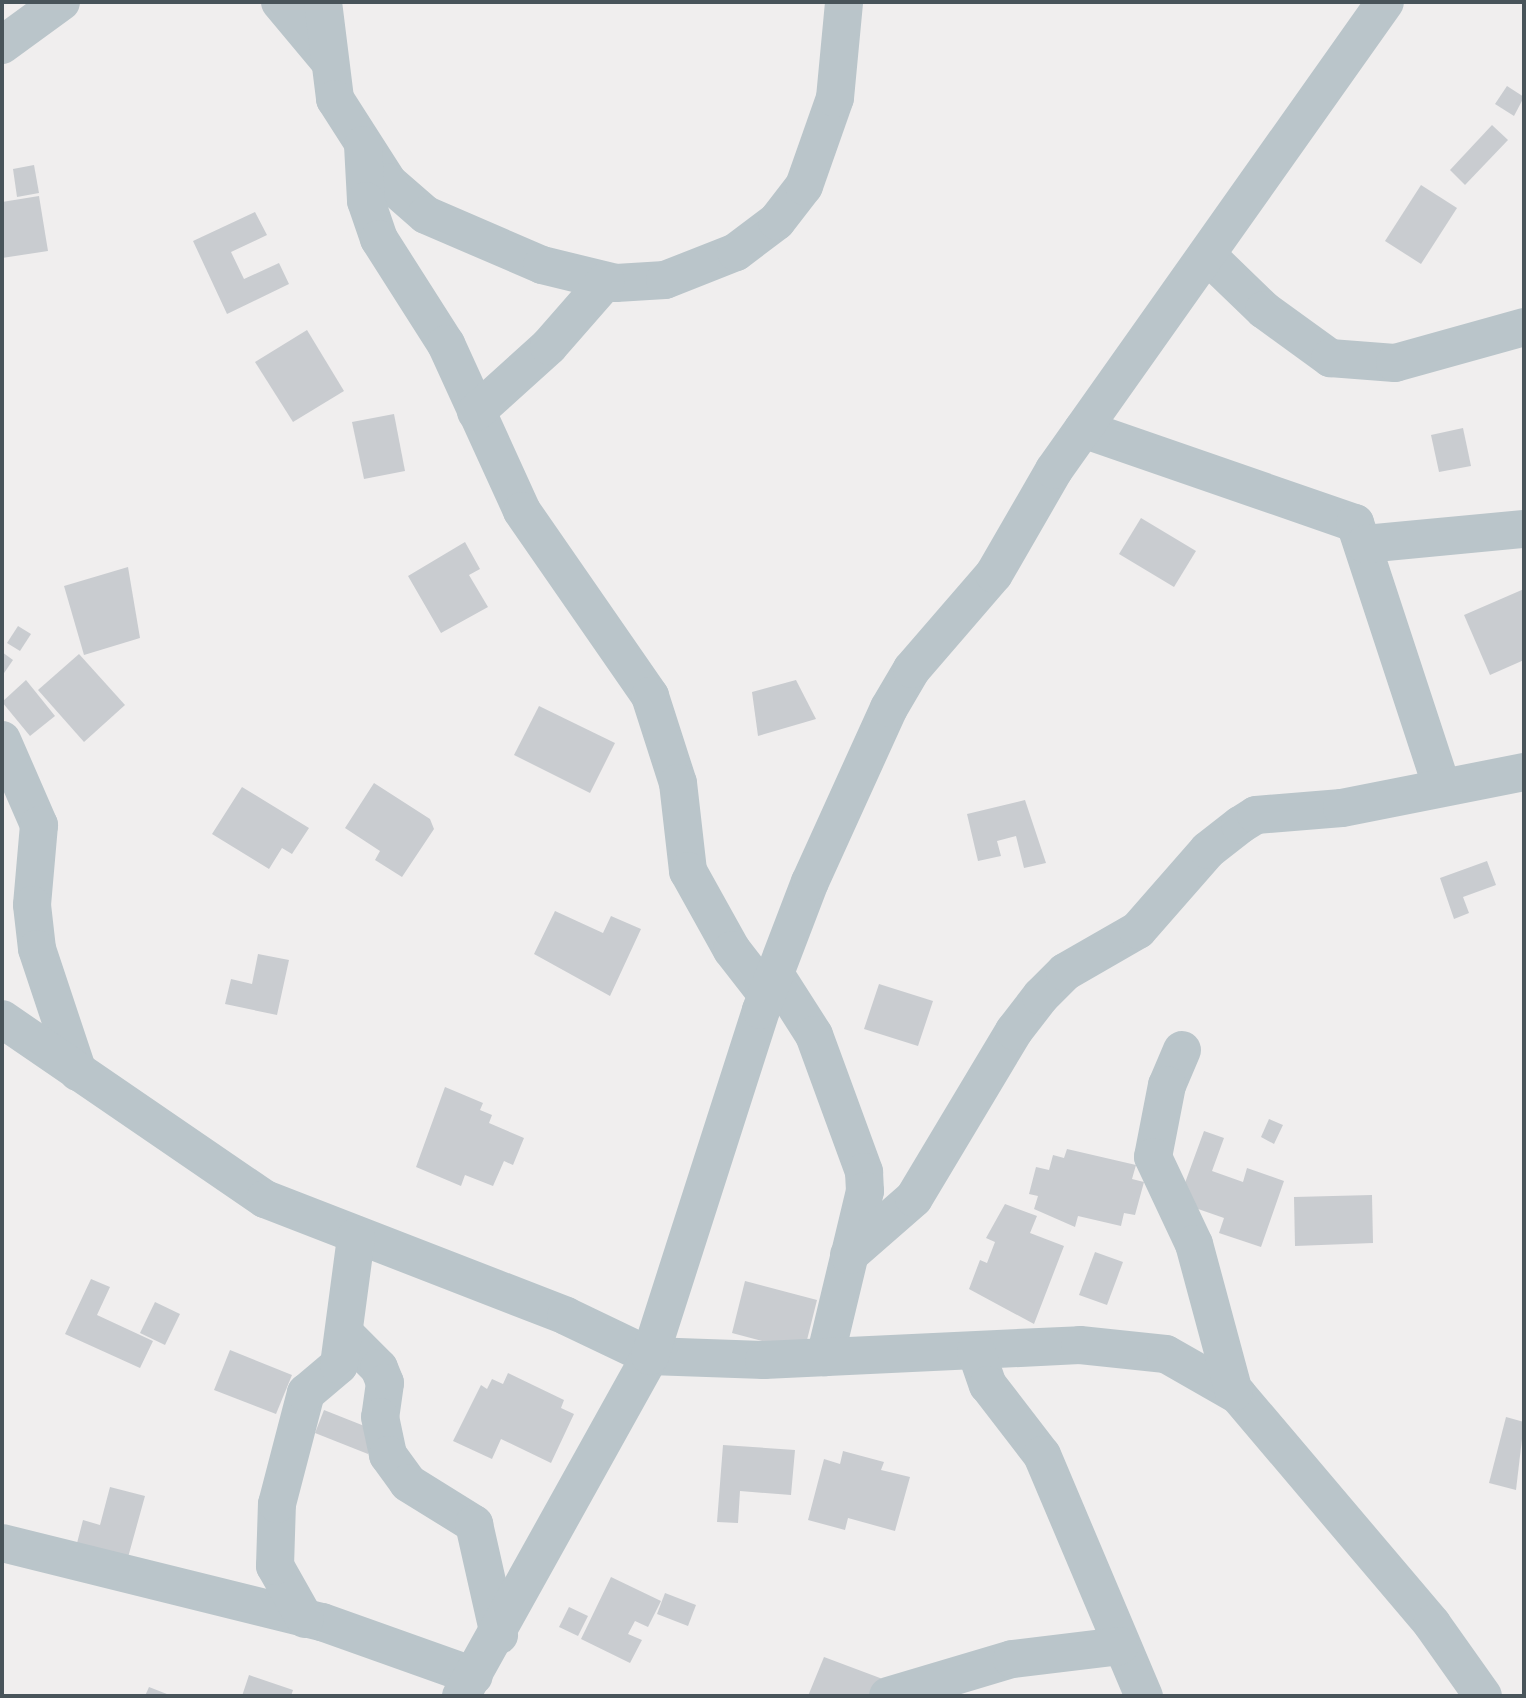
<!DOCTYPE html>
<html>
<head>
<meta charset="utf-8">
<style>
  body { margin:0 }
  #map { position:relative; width:1526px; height:1698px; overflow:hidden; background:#f0eeee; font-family:"DM Sans",sans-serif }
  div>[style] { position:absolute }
  .building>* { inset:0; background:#c9ccd0 }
  .street>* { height:38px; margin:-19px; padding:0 19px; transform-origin:19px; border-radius:19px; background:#bac5ca }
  span { translate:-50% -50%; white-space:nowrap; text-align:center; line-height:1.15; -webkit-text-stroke:6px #fff; paint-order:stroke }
  .frame { position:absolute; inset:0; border:4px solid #48545a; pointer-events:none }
</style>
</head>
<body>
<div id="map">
  <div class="building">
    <div style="clip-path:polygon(1507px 86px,1524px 97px,1514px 116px,1495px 104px)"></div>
    <div style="clip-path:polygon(1492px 125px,1508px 140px,1465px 185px,1450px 170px)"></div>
    <div style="clip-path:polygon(34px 165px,39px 193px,17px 197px,13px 169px)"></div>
    <div style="clip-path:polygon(1421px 185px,1457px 208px,1421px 264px,1385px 241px)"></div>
    <div style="clip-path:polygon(39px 196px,48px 251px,2px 258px,2px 202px)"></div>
    <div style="clip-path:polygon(255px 212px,267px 235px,231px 252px,244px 279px,279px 263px,289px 284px,227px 314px,193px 241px)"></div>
    <div style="clip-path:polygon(307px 330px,344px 391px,293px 422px,255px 362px)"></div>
    <div style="clip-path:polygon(394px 414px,405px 471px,364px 479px,352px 422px)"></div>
    <div style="clip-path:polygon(1463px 428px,1471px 466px,1439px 472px,1431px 435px)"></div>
    <div style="clip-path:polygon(1141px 518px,1196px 551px,1174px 587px,1119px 554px)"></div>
    <div style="clip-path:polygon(465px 542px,480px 569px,469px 575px,488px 607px,441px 633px,408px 576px)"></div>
    <div style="clip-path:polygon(128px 567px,140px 638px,84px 655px,64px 586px)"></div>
    <div style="clip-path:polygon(1524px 589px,1524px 660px,1490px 675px,1464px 615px)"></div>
    <div style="clip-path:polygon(18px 626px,31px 634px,20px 651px,7px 643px)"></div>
    <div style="clip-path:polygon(2px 652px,13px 660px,2px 676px)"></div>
    <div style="clip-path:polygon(79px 654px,125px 705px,84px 742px,38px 690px)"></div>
    <div style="clip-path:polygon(26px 680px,55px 716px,30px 736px,2px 702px)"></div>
    <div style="clip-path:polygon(796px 680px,816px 719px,758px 736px,752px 692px)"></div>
    <div style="clip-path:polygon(539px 706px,615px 743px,590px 793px,514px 755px)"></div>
    <div style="clip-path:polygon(374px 783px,430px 819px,434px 829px,402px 877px,375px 860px,380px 851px,345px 828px)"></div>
    <div style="clip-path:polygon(242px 787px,309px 828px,292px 854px,282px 848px,269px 869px,212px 834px)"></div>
    <div style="clip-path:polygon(1025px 800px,1046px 863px,1024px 868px,1016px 836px,997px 841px,1001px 856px,978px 861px,967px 814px)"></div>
    <div style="clip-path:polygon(1487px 861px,1496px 885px,1463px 897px,1469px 913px,1454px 919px,1440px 878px)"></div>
    <div style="clip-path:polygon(555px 911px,603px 933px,611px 916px,641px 929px,610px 996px,534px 954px)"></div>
    <div style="clip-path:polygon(258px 954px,289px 960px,277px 1015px,225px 1004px,231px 979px,252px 984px)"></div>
    <div style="clip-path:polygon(879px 984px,933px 1001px,918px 1046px,864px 1029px)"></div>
    <div style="clip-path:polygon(445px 1087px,483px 1103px,480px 1110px,492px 1115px,489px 1123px,524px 1138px,513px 1165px,504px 1161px,493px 1186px,465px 1175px,461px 1186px,416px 1167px)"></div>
    <div style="clip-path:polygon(1269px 1119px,1283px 1125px,1274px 1144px,1261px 1137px)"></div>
    <div style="clip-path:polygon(1204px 1131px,1224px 1138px,1212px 1171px,1243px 1182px,1247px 1168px,1284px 1181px,1261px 1247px,1219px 1233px,1224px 1218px,1178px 1202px)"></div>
    <div style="clip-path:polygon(1067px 1149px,1136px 1165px,1132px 1179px,1144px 1182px,1135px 1215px,1124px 1213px,1121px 1226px,1078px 1216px,1075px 1227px,1034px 1209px,1038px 1196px,1029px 1194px,1036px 1167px,1049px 1170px,1053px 1155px,1064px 1158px)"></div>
    <div style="clip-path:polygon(1372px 1195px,1373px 1243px,1295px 1246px,1294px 1197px)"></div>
    <div style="clip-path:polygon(1005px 1204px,1037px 1216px,1030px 1233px,1064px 1246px,1034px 1324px,969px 1289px,980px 1260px,987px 1263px,995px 1242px,986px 1238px)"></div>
    <div style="clip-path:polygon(1095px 1252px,1123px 1262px,1107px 1305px,1079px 1295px)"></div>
    <div style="clip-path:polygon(91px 1279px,110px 1287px,97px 1315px,153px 1341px,140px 1368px,65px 1334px)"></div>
    <div style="clip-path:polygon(745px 1281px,817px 1300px,804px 1352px,732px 1333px)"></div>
    <div style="clip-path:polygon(155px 1302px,180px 1314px,165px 1345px,140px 1333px)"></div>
    <div style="clip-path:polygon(230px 1350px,292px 1375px,276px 1414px,214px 1390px)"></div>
    <div style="clip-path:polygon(508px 1373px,564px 1400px,561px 1408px,574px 1414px,551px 1463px,501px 1439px,492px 1459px,453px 1441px,481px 1385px,487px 1389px,492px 1379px,503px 1384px)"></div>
    <div style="clip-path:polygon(324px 1410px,377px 1431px,368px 1454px,315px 1433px)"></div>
    <div style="clip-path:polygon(1506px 1417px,1524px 1422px,1516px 1490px,1489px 1483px)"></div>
    <div style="clip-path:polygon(723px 1445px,795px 1450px,791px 1495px,740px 1491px,738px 1523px,717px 1522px)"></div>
    <div style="clip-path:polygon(843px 1451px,884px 1462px,881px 1470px,910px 1477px,895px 1531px,848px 1518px,845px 1530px,808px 1520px,824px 1459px,840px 1464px)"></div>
    <div style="clip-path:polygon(110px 1487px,145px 1496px,127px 1561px,76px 1547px,83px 1520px,100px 1525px)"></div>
    <div style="clip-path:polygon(611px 1577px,661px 1601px,648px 1627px,635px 1621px,628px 1634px,642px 1640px,630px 1663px,581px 1639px)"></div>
    <div style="clip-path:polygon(665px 1593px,696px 1605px,688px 1626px,657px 1614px)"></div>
    <div style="clip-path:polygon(569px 1607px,588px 1616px,578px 1636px,559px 1627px)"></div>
    <div style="clip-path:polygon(824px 1657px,888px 1681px,882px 1696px,808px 1696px)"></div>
    <div style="clip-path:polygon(249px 1675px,293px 1690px,291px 1696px,242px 1696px)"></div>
    <div style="clip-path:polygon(149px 1687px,172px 1696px,145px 1696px)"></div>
  </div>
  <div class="street">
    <div style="left:280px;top:2px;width:78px;rotate:50.2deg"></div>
    <div style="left:323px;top:2px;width:98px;rotate:82.9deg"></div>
    <div style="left:335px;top:99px;width:98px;rotate:57.4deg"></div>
    <div style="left:388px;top:182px;width:50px;rotate:41deg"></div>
    <div style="left:426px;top:215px;width:126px;rotate:23.3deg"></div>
    <div style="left:542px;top:265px;width:76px;rotate:13.7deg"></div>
    <div style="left:616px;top:283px;width:49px;rotate:-3.5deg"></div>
    <div style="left:665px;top:280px;width:76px;rotate:-21.5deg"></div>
    <div style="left:736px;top:252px;width:51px;rotate:-37.1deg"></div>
    <div style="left:777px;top:221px;width:44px;rotate:-52.4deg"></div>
    <div style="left:804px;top:186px;width:93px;rotate:-70.6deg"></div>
    <div style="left:835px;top:98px;width:96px;rotate:-84.6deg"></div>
    <div style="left:2px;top:45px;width:73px;rotate:-36.1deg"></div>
    <div style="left:363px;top:145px;width:56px;rotate:86.9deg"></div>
    <div style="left:366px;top:201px;width:40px;rotate:71.1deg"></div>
    <div style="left:379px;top:239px;width:125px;rotate:57.5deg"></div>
    <div style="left:446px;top:344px;width:183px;rotate:65.5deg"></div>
    <div style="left:522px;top:511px;width:225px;rotate:55.3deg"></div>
    <div style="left:650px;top:696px;width:91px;rotate:72.2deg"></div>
    <div style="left:678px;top:783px;width:89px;rotate:83.5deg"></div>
    <div style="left:688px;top:871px;width:90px;rotate:60.9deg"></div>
    <div style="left:732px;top:950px;width:57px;rotate:52.1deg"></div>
    <div style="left:1208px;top:256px;width:78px;rotate:44deg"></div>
    <div style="left:1264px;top:310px;width:82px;rotate:36deg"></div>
    <div style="left:1330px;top:358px;width:65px;rotate:4.4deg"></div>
    <div style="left:1395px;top:363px;width:134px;rotate:-15.6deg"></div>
    <div style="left:476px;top:412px;width:98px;rotate:-42.1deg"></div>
    <div style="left:549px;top:346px;width:86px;rotate:-48.8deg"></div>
    <div style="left:1083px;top:429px;width:288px;rotate:19.1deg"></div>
    <div style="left:1355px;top:523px;width:276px;rotate:71.8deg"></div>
    <div style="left:1365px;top:544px;width:160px;rotate:-5.4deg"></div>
    <div style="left:2px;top:740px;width:93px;rotate:66.5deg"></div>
    <div style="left:39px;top:825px;width:80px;rotate:95deg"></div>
    <div style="left:32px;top:905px;width:44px;rotate:83.5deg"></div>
    <div style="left:37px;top:949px;width:130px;rotate:71.6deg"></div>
    <div style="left:775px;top:974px;width:72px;rotate:57.4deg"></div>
    <div style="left:814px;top:1035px;width:146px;rotate:69.9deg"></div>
    <div style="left:864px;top:1172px;width:19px;rotate:87deg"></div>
    <div style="left:865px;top:1191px;width:171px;rotate:103.5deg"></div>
    <div style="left:2px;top:1019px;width:319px;rotate:34.4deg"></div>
    <div style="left:265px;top:1199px;width:323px;rotate:21.2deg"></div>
    <div style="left:566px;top:1316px;width:93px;rotate:25.5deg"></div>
    <div style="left:650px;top:1356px;width:114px;rotate:2deg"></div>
    <div style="left:764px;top:1360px;width:316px;rotate:-2.7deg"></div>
    <div style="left:1080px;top:1345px;width:86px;rotate:6deg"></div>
    <div style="left:1166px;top:1354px;width:83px;rotate:29.7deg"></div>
    <div style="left:1238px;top:1395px;width:300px;rotate:49.7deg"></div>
    <div style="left:1432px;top:1624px;width:88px;rotate:54.7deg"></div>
    <div style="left:1182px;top:1050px;width:38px;rotate:113deg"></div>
    <div style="left:1167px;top:1085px;width:73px;rotate:101deg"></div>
    <div style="left:1153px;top:1157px;width:96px;rotate:64.8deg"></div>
    <div style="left:1194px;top:1244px;width:153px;rotate:74.9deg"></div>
    <div style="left:849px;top:1255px;width:86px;rotate:-41.2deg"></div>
    <div style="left:914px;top:1198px;width:195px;rotate:-59.1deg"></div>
    <div style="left:1014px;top:1031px;width:44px;rotate:-52.4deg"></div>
    <div style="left:1041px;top:996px;width:34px;rotate:-45deg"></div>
    <div style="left:1065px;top:972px;width:84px;rotate:-29.9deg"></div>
    <div style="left:1138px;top:930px;width:106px;rotate:-48.8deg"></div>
    <div style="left:1208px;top:850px;width:41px;rotate:-38deg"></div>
    <div style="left:1240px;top:825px;width:19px;rotate:-32deg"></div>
    <div style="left:1256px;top:815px;width:86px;rotate:-4.7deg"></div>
    <div style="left:1342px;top:808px;width:186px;rotate:-11.2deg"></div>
    <div style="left:345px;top:1334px;width:48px;rotate:45deg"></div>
    <div style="left:379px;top:1368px;width:16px;rotate:68deg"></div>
    <div style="left:385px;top:1383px;width:34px;rotate:98deg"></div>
    <div style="left:380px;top:1417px;width:39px;rotate:78deg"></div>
    <div style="left:388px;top:1455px;width:34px;rotate:54deg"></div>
    <div style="left:408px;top:1483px;width:78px;rotate:31.8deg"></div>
    <div style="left:474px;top:1524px;width:114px;rotate:77.3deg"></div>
    <div style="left:976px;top:1351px;width:36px;rotate:71deg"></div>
    <div style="left:988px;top:1385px;width:88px;rotate:52.4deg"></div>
    <div style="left:1042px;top:1455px;width:262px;rotate:67.1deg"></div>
    <div style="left:2px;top:1543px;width:330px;rotate:13.9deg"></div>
    <div style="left:322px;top:1622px;width:161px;rotate:19.6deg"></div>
    <div style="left:305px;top:1619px;width:61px;rotate:-119.5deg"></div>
    <div style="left:275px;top:1566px;width:62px;rotate:-88.2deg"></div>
    <div style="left:277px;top:1504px;width:115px;rotate:-75.4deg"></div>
    <div style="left:306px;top:1393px;width:43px;rotate:-40.3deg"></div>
    <div style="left:339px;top:1365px;width:129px;rotate:-82.4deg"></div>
    <div style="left:461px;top:1696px;width:389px;rotate:-60.9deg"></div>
    <div style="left:650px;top:1356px;width:363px;rotate:-72.2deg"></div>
    <div style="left:761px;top:1010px;width:137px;rotate:-69.1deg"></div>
    <div style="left:810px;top:882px;width:191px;rotate:-65.6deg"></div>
    <div style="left:889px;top:708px;width:45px;rotate:-59.5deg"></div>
    <div style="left:912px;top:669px;width:125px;rotate:-49.2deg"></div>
    <div style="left:994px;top:574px;width:120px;rotate:-60deg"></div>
    <div style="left:1054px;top:470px;width:573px;rotate:-54.73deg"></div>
    <div style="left:888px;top:1696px;width:129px;rotate:-16.6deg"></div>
    <div style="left:1012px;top:1659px;width:108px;rotate:-6.9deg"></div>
  </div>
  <div class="frame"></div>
</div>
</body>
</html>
